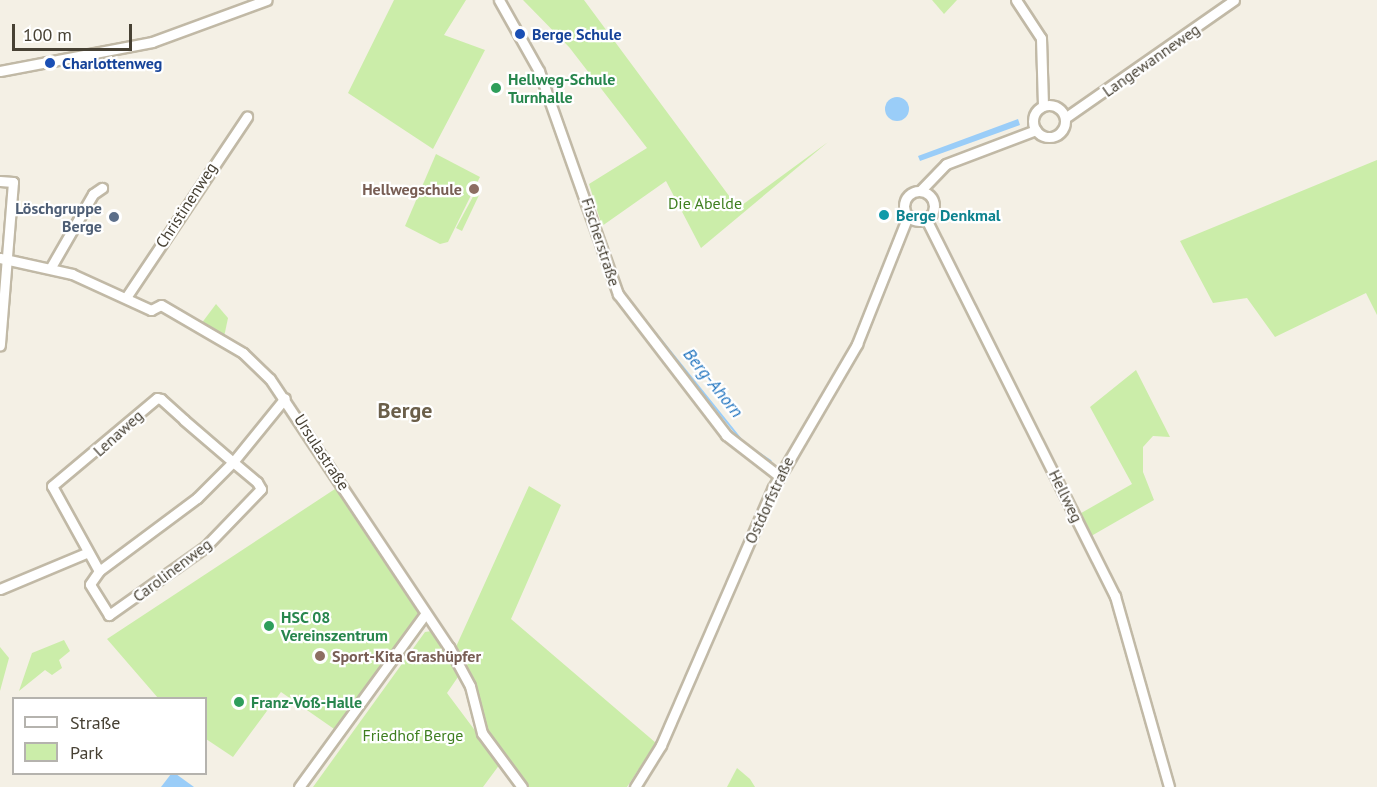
<!DOCTYPE html>
<html>
<head>
<meta charset="utf-8">
<style>
  body { margin:0 }
  #map { position:relative; width:1377px; height:787px; overflow:hidden; background:#f4f0e5; font-family:"PT Sans",sans-serif }
  div>[style] { position:absolute }
  .green>* { inset:0; background:#cbeda9 }
  .water>* { inset:0; background:#9acdf8 }
  .round { border-radius:50% }
  .stream>* { height:2px; margin:-1px; padding:0 1px; transform-origin:1px; border-radius:1px; background:#9acdf8 }
  .roads { filter:drop-shadow(2px 0 #c1b9a6) drop-shadow(-2px 0 #c1b9a6) drop-shadow(0 2px #c1b9a6) drop-shadow(0 -2px #c1b9a6) }
  .minor>* { height:9px; margin:-4.5px; padding:0 4.5px; transform-origin:4.5px; border-radius:4.5px; background:#fff }
  .minor>.ring { margin:-4.5px; padding:0; box-sizing:content-box; background:none; border:9px solid #fff; border-radius:50% }
  .dots>* { width:16px; height:16px; translate:-50% -50%; box-sizing:border-box; border:3px solid #fff; border-radius:50% }
  span { translate:-50% -50%; white-space:nowrap; text-align:center; line-height:1.15; -webkit-text-stroke:4.5px #fff; paint-order:stroke }
  .transit-label { font-size:16px; color:#164399; font-weight:700 }
  .left { translate:0 -50%; text-align:left }
  .street-label { font-size:16px; color:#474134 }
  .leisure-label { font-size:16px; color:#27864d; font-weight:700 }
  .education-label { font-size:16px; color:#785e54; font-weight:700 }
  .right { translate:-100% -50%; text-align:right }
  .park-label { font-size:16px; color:#3f7f20 }
  .service-label { font-size:16px; color:#4e5e75; font-weight:700 }
  .culture-label { font-size:16px; color:#0d838f; font-weight:700 }
  .water-label { font-size:18px; color:#2174bf; font-style:italic }
  .district-label { font-size:22px; color:#6b5f4a; font-weight:700 }
  .legend { position:absolute; left:12px; top:697px; width:195px; height:78px; box-sizing:border-box; background:#fff; border:2px solid #b5b3ae; margin:0; padding:8px 10px; list-style:none; font-size:18px; color:#474134 }
  .legend li { display:flex; align-items:center; gap:12px; height:30px }
  .legend b { width:30px; border:2px solid #b5b3ae }
  .scale { position:absolute; left:12px; top:24px; width:120px; height:27px; box-sizing:border-box; border:3px solid #474134; border-top:0; padding-left:8px; font-size:18px; line-height:21px; white-space:nowrap; color:#474134; -webkit-text-stroke:4px #fff; paint-order:stroke }
</style>
</head>
<body>
<div id="map">
  <div class="green">
    <div style="clip-path:polygon(394px 0,466px 0,444px 35px,485px 50px,433px 149px,348px 93px)"></div>
    <div style="clip-path:polygon(523px 0,584px 0,738px 208px,828px 142px,701px 248px,666px 181px,602px 226px,589px 184px,647px 148px,569px 47px)"></div>
    <div style="clip-path:polygon(932px 0,957px 0,944px 14px)"></div>
    <div style="clip-path:polygon(436px 154px,480px 177px,448px 242px,440px 244px,405px 226px)"></div>
    <div style="clip-path:polygon(1377px 160px,1377px 315px,1366px 293px,1275px 337px,1247px 298px,1213px 303px,1180px 241px)"></div>
    <div style="clip-path:polygon(476px 191px,480px 193px,462px 231px,456px 228px)"></div>
    <div style="clip-path:polygon(216px 304px,228px 318px,224px 337px,201px 324px)"></div>
    <div style="clip-path:polygon(1136px 370px,1170px 437px,1153px 436px,1143px 447px,1143px 472px,1154px 500px,1086px 539px,1076px 516px,1132px 484px,1090px 407px)"></div>
    <div style="clip-path:polygon(529px 486px,561px 505px,511px 619px,656px 743px,627px 787px,526px 787px,487px 733px,473px 679px,455px 649px)"></div>
    <div style="clip-path:polygon(338px 487px,422px 614px,337px 731px,281px 692px,233px 757px,206px 739px,206px 698px,158px 698px,107px 639px)"></div>
    <div style="clip-path:polygon(432px 631px,460px 674px,447px 693px,500px 764px,483px 787px,313px 787px,425px 632px)"></div>
    <div style="clip-path:polygon(64px 640px,70px 651px,59px 660px,62px 668px,52px 675px,45px 670px,19px 691px,32px 653px)"></div>
    <div style="clip-path:polygon(0 647px,9px 658px,0 691px)"></div>
    <div style="clip-path:polygon(737px 768px,750px 779px,755px 787px,727px 787px)"></div>
  </div>
  <div class="water">
    <div class="round" style="left:885px;top:97px;width:24px;height:24px"></div>
    <div style="clip-path:polygon(1018px 119px,1020px 125px,920px 161px,918px 156px)"></div>
    <div style="clip-path:polygon(171px 774px,176px 774px,194px 787px,161px 787px)"></div>
  </div>
  <div class="stream">
    <div style="left:641px;top:315px;width:164px;rotate:51.2deg"></div>
    <div style="left:744px;top:443px;width:32px;rotate:34deg"></div>
  </div>
  <div class="roads">
    <div class="minor">
      <div style="left:499px;top:0;width:81px;rotate:60.6deg"></div>
      <div style="left:539px;top:71px;width:237px;rotate:70.5deg"></div>
      <div style="left:618px;top:294px;width:178px;rotate:52.5deg"></div>
      <div style="left:726px;top:435px;width:67px;rotate:37.7deg"></div>
      <div style="left:1016px;top:0;width:45px;rotate:56.7deg"></div>
      <div style="left:1041px;top:38px;width:68px;rotate:88.3deg"></div>
      <div style="left:0;top:71px;width:155px;rotate:-10.8deg"></div>
      <div style="left:152px;top:42px;width:122px;rotate:-20.1deg"></div>
      <div class="ring" style="left:1033px;top:105px;width:23px;height:23px"></div>
      <div style="left:1065px;top:118px;width:206px;rotate:-34.9deg"></div>
      <div style="left:0;top:181px;width:13px;rotate:4deg"></div>
      <div style="left:13px;top:182px;width:164px;rotate:94.6deg"></div>
      <div style="left:920px;top:191px;width:37px;rotate:-46deg"></div>
      <div style="left:946px;top:164px;width:96px;rotate:-20.7deg"></div>
      <div class="ring" style="left:904px;top:191px;width:21px;height:21px"></div>
      <div style="left:926px;top:219px;width:422px;rotate:63.4deg"></div>
      <div style="left:1115px;top:596px;width:198px;rotate:74.2deg"></div>
      <div style="left:0;top:258px;width:74px;rotate:12.5deg"></div>
      <div style="left:72px;top:274px;width:87px;rotate:24.5deg"></div>
      <div style="left:151px;top:310px;width:11px;rotate:-27deg"></div>
      <div style="left:161px;top:305px;width:95px;rotate:30.3deg"></div>
      <div style="left:243px;top:353px;width:37px;rotate:44deg"></div>
      <div style="left:270px;top:379px;width:322px;rotate:56.3deg"></div>
      <div style="left:449px;top:647px;width:44px;rotate:61.7deg"></div>
      <div style="left:470px;top:686px;width:49px;rotate:75.7deg"></div>
      <div style="left:482px;top:733px;width:67px;rotate:53.5deg"></div>
      <div style="left:51px;top:267px;width:84px;rotate:-60.1deg"></div>
      <div style="left:93px;top:194px;width:11px;rotate:-34deg"></div>
      <div style="left:127px;top:296px;width:216px;rotate:-56.2deg"></div>
      <div style="left:99px;top:571px;width:97px;rotate:-118.9deg"></div>
      <div style="left:52px;top:486px;width:137px;rotate:-40deg"></div>
      <div style="left:157px;top:398px;width:4px;rotate:14deg"></div>
      <div style="left:161px;top:399px;width:31px;rotate:42deg"></div>
      <div style="left:184px;top:420px;width:65px;rotate:40.6deg"></div>
      <div style="left:233px;top:462px;width:31px;rotate:40deg"></div>
      <div style="left:257px;top:482px;width:8px;rotate:60deg"></div>
      <div style="left:261px;top:489px;width:81px;rotate:134deg"></div>
      <div style="left:205px;top:547px;width:118px;rotate:144.7deg"></div>
      <div style="left:109px;top:615px;width:36px;rotate:-122deg"></div>
      <div style="left:90px;top:584px;width:16px;rotate:-55deg"></div>
      <div style="left:99px;top:571px;width:122px;rotate:-36.7deg"></div>
      <div style="left:197px;top:498px;width:51px;rotate:-45deg"></div>
      <div style="left:233px;top:462px;width:82px;rotate:-50.9deg"></div>
      <div style="left:0;top:589px;width:93px;rotate:-22.7deg"></div>
      <div style="left:299px;top:787px;width:215px;rotate:-53.9deg"></div>
      <div style="left:635px;top:787px;width:49px;rotate:-58.2deg"></div>
      <div style="left:661px;top:745px;width:280px;rotate:-66.5deg"></div>
      <div style="left:773px;top:488px;width:167px;rotate:-59.7deg"></div>
      <div style="left:857px;top:344px;width:138px;rotate:-68.3deg"></div>
    </div>
  </div>
  <div class="dots">
    <div style="left:520px;top:34px;background:#1a4fb4"></div>
    <div style="left:50px;top:63px;background:#1a4fb4"></div>
    <div style="left:496px;top:88px;background:#2e9e5b"></div>
    <div style="left:474px;top:189px;background:#8d6e63"></div>
    <div style="left:884px;top:215px;background:#0f9aa8"></div>
    <div style="left:114px;top:217px;background:#5c6f8a"></div>
    <div style="left:269px;top:626px;background:#2e9e5b"></div>
    <div style="left:320px;top:656px;background:#8d6e63"></div>
    <div style="left:239px;top:702px;background:#2e9e5b"></div>
  </div>
  <div class="transit-label">
    <span class="left" style="left:532px;top:34px">Berge Schule</span>
    <span class="left" style="left:62px;top:63px">Charlottenweg</span>
  </div>
  <div class="street-label">
    <span style="left:1151px;top:60px;rotate:-35deg">Langewanneweg</span>
    <span style="left:186px;top:205px;rotate:-57deg">Christinenweg</span>
    <span style="left:601px;top:242px;rotate:72deg">Fischerstraße</span>
    <span style="left:118px;top:433px;rotate:-42deg">Lenaweg</span>
    <span style="left:322px;top:452px;rotate:57deg">Ursulastraße</span>
    <span style="left:1066px;top:496px;rotate:64deg">Hellweg</span>
    <span style="left:769px;top:500px;rotate:-65deg">Ostdorfstraße</span>
    <span style="left:172px;top:570px;rotate:-37deg">Carolinenweg</span>
  </div>
  <div class="leisure-label">
    <span class="left" style="left:508px;top:88px">Hellweg-Schule<br>Turnhalle</span>
    <span class="left" style="left:281px;top:626px">HSC 08<br>Vereinszentrum</span>
    <span class="left" style="left:251px;top:702px">Franz-Voß-Halle</span>
  </div>
  <div class="education-label">
    <span class="right" style="left:462px;top:189px">Hellwegschule</span>
    <span class="left" style="left:332px;top:656px">Sport-Kita Grashüpfer</span>
  </div>
  <div class="park-label">
    <span style="left:705px;top:203px">Die Abelde</span>
    <span style="left:413px;top:735px">Friedhof Berge</span>
  </div>
  <div class="service-label">
    <span class="right" style="left:102px;top:217px">Löschgruppe<br>Berge</span>
  </div>
  <div class="culture-label">
    <span class="left" style="left:896px;top:215px">Berge Denkmal</span>
  </div>
  <div class="water-label">
    <span style="left:713px;top:383px;rotate:51deg">Berg-Ahorn</span>
  </div>
  <div class="district-label">
    <span style="left:405px;top:411px">Berge</span>
  </div>
  <ul class="legend">
  <li><b style="height:8px;background:#fff"></b>Straße</li>
  <li><b style="height:16px;background:#cbeda9"></b>Park</li>
  </ul>
  <div class="scale">100 m</div>
</div>
</body>
</html>
